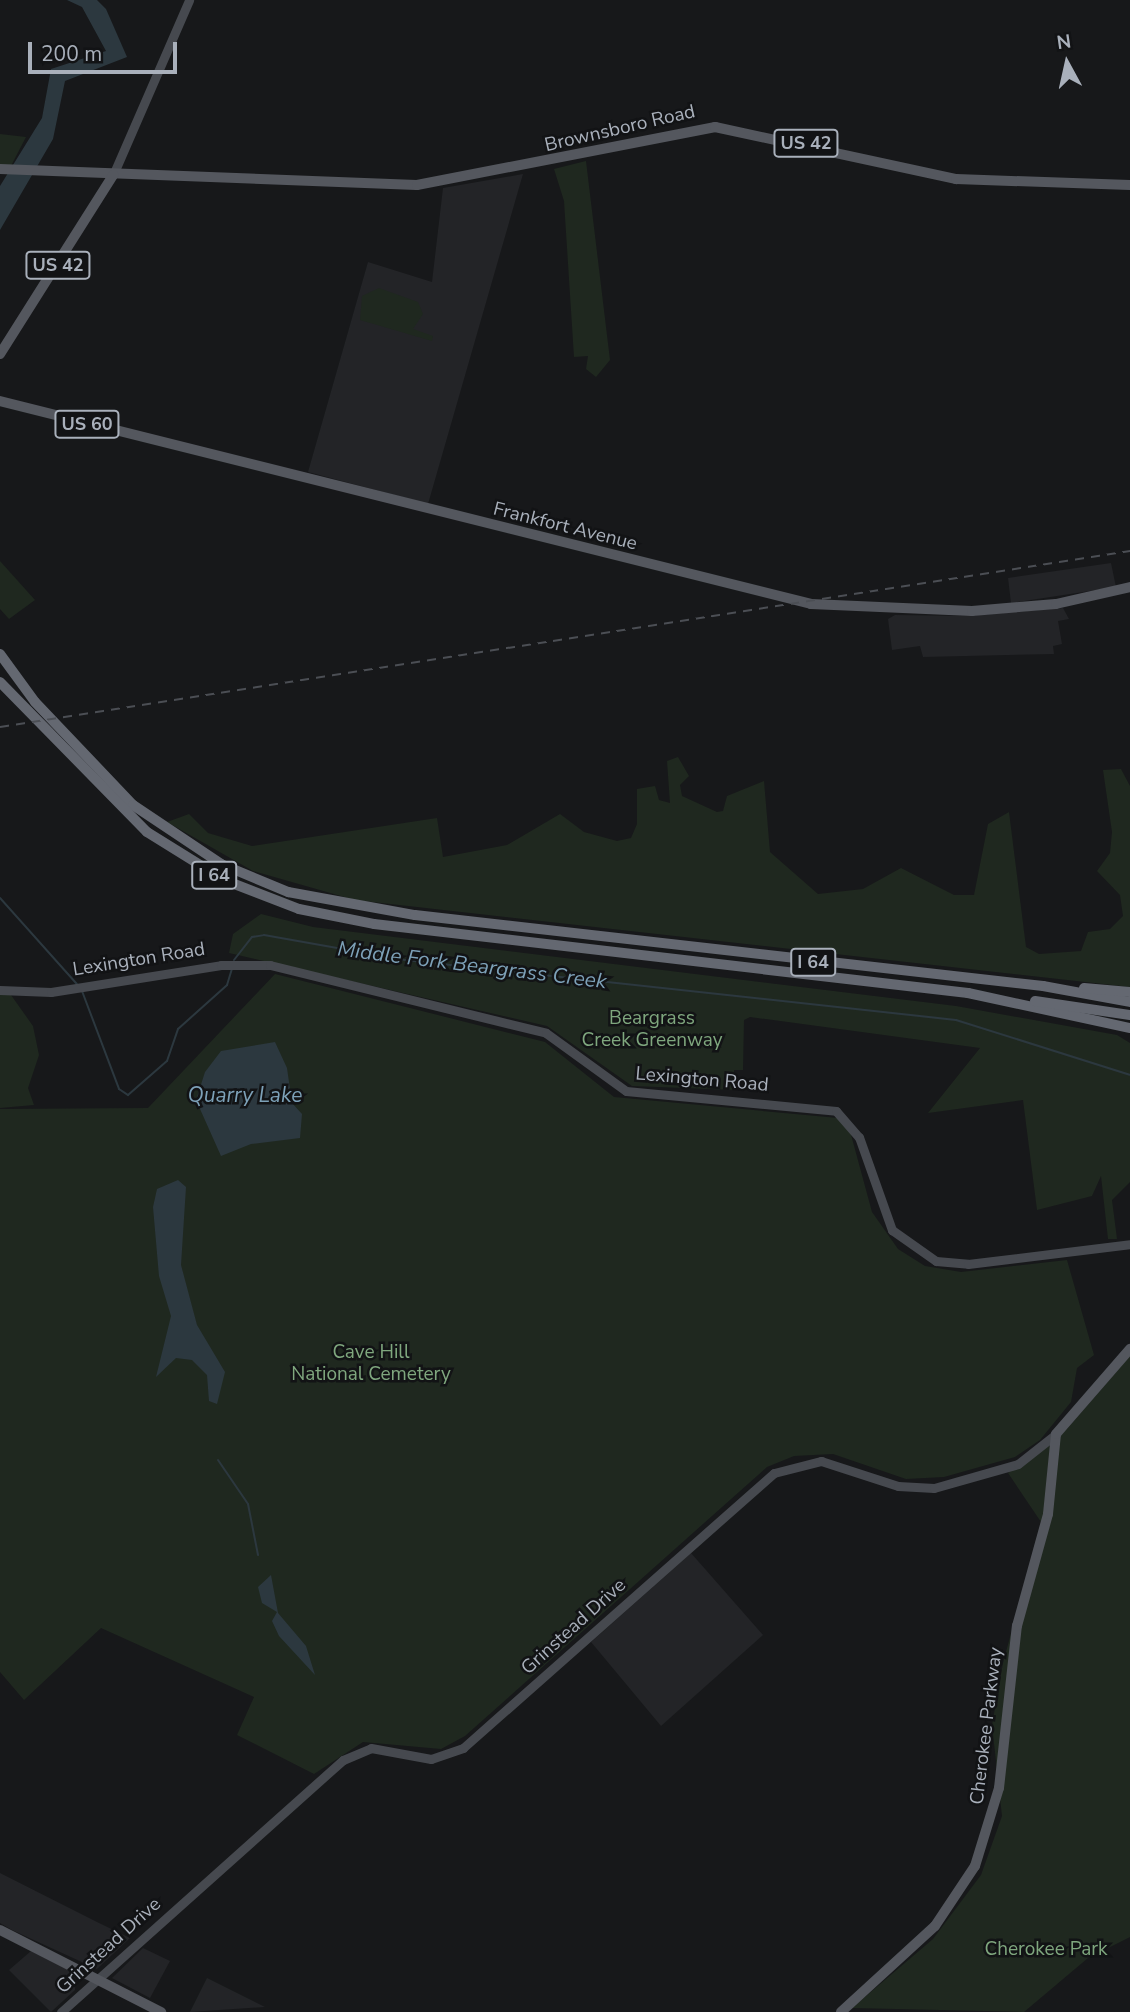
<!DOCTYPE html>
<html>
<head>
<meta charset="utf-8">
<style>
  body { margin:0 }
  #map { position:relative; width:1130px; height:2012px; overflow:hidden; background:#17181a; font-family:"Nunito Sans",sans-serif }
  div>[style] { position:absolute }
  .built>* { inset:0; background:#232427 }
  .green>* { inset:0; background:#1f281f }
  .water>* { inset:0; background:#2c383f }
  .stream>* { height:2px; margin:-1px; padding:0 1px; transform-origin:1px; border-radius:1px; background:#2c383f }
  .secondary>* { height:9px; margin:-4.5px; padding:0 4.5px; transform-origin:4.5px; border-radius:4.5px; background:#46494f }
  .primary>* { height:10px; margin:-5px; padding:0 5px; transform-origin:5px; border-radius:5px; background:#54575e }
  .highway>* { height:10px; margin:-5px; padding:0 5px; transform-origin:5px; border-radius:5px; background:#646871 }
  .rail>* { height:2px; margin-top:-1px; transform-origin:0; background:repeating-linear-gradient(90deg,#4b4e54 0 9px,transparent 0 16px) }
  span { translate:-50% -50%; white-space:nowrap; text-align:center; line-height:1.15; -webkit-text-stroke:5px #121315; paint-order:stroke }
  .shield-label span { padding:2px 5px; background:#121315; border:2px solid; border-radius:5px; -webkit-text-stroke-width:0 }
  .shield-label { font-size:18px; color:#a9b0bb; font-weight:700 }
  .street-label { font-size:19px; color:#a9b0bb }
  .park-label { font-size:19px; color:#7fa77e }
  .water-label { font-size:21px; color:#7da1b8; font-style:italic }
  .north { position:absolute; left:1032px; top:28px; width:70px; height:70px; -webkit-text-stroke:5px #121315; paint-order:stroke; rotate:352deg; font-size:19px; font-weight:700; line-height:28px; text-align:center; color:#a9b0bb }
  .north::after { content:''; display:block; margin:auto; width:24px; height:32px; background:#a9b0bb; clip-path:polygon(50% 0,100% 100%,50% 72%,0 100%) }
  .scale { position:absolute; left:28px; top:42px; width:149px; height:32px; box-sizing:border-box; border:4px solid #a9b0bb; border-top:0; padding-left:9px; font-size:21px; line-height:24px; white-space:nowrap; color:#a9b0bb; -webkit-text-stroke:5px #121315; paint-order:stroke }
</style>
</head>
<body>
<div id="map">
  <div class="built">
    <div style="clip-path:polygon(523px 174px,428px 504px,308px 472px,368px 262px,432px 282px,443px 188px)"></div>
    <div style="clip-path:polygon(1111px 563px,1116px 587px,1011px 603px,1008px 578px)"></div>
    <div style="clip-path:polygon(1063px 608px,1069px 619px,1058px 621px,1062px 644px,1053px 646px,1054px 654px,923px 657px,920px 646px,892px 650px,888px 619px,895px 615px,968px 616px)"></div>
    <div style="clip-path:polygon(691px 1553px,763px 1635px,661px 1726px,591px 1642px)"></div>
    <div style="clip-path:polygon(0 1873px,97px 1922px,130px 1938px,97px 1969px,12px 1930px,0 1923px)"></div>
    <div style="clip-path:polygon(143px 1948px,170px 1961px,150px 1998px,112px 1978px)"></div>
    <div style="clip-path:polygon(31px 1951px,76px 1974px,75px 1990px,51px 2012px,9px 1970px)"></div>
    <div style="clip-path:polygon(207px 1978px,265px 2007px,190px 2012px)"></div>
  </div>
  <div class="green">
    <div style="clip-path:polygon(0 134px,26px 137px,11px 166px,0 165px)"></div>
    <div style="clip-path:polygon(586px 161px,610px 360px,596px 377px,586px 369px,588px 356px,574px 357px,564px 201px,554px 169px)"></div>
    <div style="clip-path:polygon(379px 288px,418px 302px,423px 314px,413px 329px,433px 336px,432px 341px,360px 320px,362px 296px)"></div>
    <div style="clip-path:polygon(0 561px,35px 600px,9px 619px,0 609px)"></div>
    <div style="clip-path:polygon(678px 757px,689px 776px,680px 785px,682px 796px,717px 812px,723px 811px,727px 796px,764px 781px,770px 852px,818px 894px,863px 889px,901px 868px,954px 895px,974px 895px,988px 824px,1009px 812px,1026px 947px,1039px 954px,1081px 951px,1088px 932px,1110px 929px,1123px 916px,1120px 895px,1097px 871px,1110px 853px,1112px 832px,1103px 770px,1121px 769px,1130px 786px,1130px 987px,355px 900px,253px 871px,167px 822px,189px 814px,208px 833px,252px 846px,437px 818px,443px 857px,507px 845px,560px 814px,584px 832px,617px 841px,631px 838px,637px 824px,637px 789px,655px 786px,659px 800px,670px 803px,667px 761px)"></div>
    <div style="clip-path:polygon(261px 914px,313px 927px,956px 1006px,1117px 1035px,1130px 1043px,1130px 1182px,1112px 1200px,1117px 1239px,1108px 1239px,1101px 1176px,1092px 1196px,1037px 1210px,1023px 1100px,928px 1113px,980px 1048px,750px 1017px,744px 1020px,743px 1070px,734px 1070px,735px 1090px,632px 1086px,547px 1026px,229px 953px,233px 934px)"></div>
    <div style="clip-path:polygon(275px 974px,545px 1042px,614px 1097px,838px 1118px,850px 1131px,872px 1212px,898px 1249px,925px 1266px,961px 1272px,1067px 1260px,1094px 1355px,1077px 1368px,1071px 1402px,1040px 1440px,1015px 1457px,944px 1477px,906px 1479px,833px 1454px,794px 1456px,767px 1467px,465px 1736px,441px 1749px,363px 1742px,314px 1774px,237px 1735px,254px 1697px,101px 1628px,24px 1700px,0 1672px,0 1109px,148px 1108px)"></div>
    <div style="clip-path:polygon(0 993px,11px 995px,33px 1026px,39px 1055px,28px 1088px,34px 1105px,0 1108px)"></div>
    <div style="clip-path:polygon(1130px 1356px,1130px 1937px,1088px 1958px,1024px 2012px,852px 2008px,933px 1939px,981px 1875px,1002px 1816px,992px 1725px,1003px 1663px,1041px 1522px,1008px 1473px,1066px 1430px)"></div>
  </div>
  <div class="water">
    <div style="clip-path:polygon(67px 0,97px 0,106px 9px,127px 57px,65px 81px,53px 139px,0 230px,0 186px,42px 118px,51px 69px,106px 51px,82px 7px)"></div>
    <div style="clip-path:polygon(275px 1042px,287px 1068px,292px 1103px,302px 1114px,300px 1138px,251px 1144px,221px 1156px,196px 1100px,205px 1072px,221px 1051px)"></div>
    <div style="clip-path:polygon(178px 1180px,186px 1187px,181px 1265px,197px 1325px,225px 1372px,217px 1404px,209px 1401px,207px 1375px,192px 1360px,176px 1358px,156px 1377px,171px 1316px,159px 1276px,153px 1207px,157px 1189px)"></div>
    <div style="clip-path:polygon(271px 1575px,278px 1613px,306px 1646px,315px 1675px,279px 1636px,272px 1621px,277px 1612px,262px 1603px,258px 1587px)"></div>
  </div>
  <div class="stream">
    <div style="left:0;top:898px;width:115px;rotate:48.2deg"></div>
    <div style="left:234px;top:960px;width:29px;rotate:-52deg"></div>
    <div style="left:252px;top:937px;width:12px;rotate:-9deg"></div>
    <div style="left:264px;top:935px;width:143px;rotate:10.1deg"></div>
    <div style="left:405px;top:960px;width:554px;rotate:6.21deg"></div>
    <div style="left:956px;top:1020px;width:182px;rotate:17.5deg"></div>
    <div style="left:82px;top:991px;width:105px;rotate:69.3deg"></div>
    <div style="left:119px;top:1089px;width:11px;rotate:34deg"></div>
    <div style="left:128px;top:1095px;width:52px;rotate:-41.1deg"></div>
    <div style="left:167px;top:1061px;width:34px;rotate:-71deg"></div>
    <div style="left:178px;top:1029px;width:66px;rotate:-41.9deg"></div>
    <div style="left:227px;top:985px;width:17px;rotate:-73deg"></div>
    <div style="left:218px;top:1460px;width:53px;rotate:55.7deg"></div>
    <div style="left:248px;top:1504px;width:52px;rotate:78.9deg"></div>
  </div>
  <div class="secondary">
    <div style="left:113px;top:175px;width:191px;rotate:-66.5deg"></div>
    <div style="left:0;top:990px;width:51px;rotate:2.2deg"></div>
    <div style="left:51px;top:992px;width:172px;rotate:-9deg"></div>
    <div style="left:221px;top:965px;width:49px"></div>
    <div style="left:270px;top:965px;width:284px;rotate:13.8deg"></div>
    <div style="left:546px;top:1033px;width:99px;rotate:35.9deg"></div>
    <div style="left:626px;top:1091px;width:211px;rotate:5.4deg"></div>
    <div style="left:836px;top:1111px;width:35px;rotate:49deg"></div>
    <div style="left:859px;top:1137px;width:99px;rotate:70.5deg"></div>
    <div style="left:892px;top:1230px;width:54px;rotate:35.2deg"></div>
    <div style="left:936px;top:1261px;width:32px;rotate:5deg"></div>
    <div style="left:968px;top:1264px;width:163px;rotate:-7deg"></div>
    <div style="left:61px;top:2012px;width:378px;rotate:-41.8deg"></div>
    <div style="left:343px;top:1760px;width:30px;rotate:-23deg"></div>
    <div style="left:371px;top:1748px;width:61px;rotate:10.4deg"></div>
    <div style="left:431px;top:1759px;width:34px;rotate:-19deg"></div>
    <div style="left:463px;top:1748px;width:415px;rotate:-41.5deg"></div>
    <div style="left:774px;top:1473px;width:49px;rotate:-14.3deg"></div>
    <div style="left:821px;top:1461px;width:81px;rotate:18deg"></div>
    <div style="left:898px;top:1486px;width:36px;rotate:3deg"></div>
    <div style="left:934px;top:1488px;width:87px;rotate:-15.9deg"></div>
    <div style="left:1018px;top:1464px;width:48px;rotate:-38.3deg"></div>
  </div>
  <div class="primary">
    <div style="left:0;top:169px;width:417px;rotate:2.2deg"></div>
    <div style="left:417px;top:185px;width:304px;rotate:-11deg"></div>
    <div style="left:715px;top:127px;width:247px;rotate:12.2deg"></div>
    <div style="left:956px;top:179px;width:174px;rotate:2deg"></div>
    <div style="left:0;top:354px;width:212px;rotate:-57.7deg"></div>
    <div style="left:0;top:401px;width:836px;rotate:14.05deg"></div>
    <div style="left:811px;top:604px;width:161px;rotate:2.5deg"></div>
    <div style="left:972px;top:611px;width:84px;rotate:-4.8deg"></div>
    <div style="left:1056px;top:604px;width:76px;rotate:-12.9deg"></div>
    <div style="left:0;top:1930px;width:181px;rotate:27deg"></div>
    <div style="left:841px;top:2012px;width:127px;rotate:-42.5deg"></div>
    <div style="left:935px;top:1926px;width:72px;rotate:-56.3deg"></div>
    <div style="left:975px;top:1866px;width:82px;rotate:-72.9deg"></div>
    <div style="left:999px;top:1788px;width:163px;rotate:-83.7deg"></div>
    <div style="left:1017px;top:1626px;width:116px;rotate:-74.5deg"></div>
    <div style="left:1048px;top:1514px;width:80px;rotate:-84.3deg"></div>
    <div style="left:1056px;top:1434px;width:113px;rotate:-49deg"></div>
  </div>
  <div class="highway">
    <div style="left:0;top:654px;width:59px;rotate:53.9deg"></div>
    <div style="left:35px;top:702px;width:142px;rotate:46.4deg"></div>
    <div style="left:133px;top:805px;width:106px;rotate:33.8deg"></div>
    <div style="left:221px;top:864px;width:73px;rotate:22.7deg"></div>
    <div style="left:288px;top:892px;width:129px;rotate:10.3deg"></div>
    <div style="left:415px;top:915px;width:632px;rotate:6.45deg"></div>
    <div style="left:1043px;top:986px;width:88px;rotate:10.4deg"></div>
    <div style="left:0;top:682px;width:210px;rotate:45.6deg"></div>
    <div style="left:147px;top:832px;width:91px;rotate:31.9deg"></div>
    <div style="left:224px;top:880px;width:80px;rotate:21.1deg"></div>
    <div style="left:299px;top:909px;width:76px;rotate:11.3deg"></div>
    <div style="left:374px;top:924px;width:598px;rotate:6.63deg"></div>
    <div style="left:968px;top:993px;width:166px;rotate:12.2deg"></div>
    <div style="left:1084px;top:988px;width:46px;rotate:5deg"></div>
    <div style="left:1035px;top:1001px;width:96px;rotate:8.4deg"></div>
  </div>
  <div class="rail">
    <div style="left:0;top:727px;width:1144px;rotate:-8.85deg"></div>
  </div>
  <div class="shield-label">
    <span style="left:806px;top:143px">US 42</span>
    <span style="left:58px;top:265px">US 42</span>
    <span style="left:87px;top:424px">US 60</span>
    <span style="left:214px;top:875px">I 64</span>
    <span style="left:813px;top:962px">I 64</span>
  </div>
  <div class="street-label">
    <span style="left:620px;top:129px;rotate:-13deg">Brownsboro Road</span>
    <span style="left:565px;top:527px;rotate:14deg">Frankfort Avenue</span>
    <span style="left:139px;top:960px;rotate:-9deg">Lexington Road</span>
    <span style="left:702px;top:1080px;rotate:5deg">Lexington Road</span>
    <span style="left:574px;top:1627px;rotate:-42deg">Grinstead Drive</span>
    <span style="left:987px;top:1726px;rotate:-83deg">Cherokee Parkway</span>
    <span style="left:109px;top:1946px;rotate:-42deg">Grinstead Drive</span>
  </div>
  <div class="park-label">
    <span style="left:652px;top:1030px">Beargrass<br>Creek Greenway</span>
    <span style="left:371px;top:1364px">Cave Hill<br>National Cemetery</span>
    <span style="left:1046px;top:1950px">Cherokee Park</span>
  </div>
  <div class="water-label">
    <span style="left:472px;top:965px;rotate:7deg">Middle Fork Beargrass Creek</span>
    <span style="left:245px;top:1095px">Quarry Lake</span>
  </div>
  <div class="north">N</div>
  <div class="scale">200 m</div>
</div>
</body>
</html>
